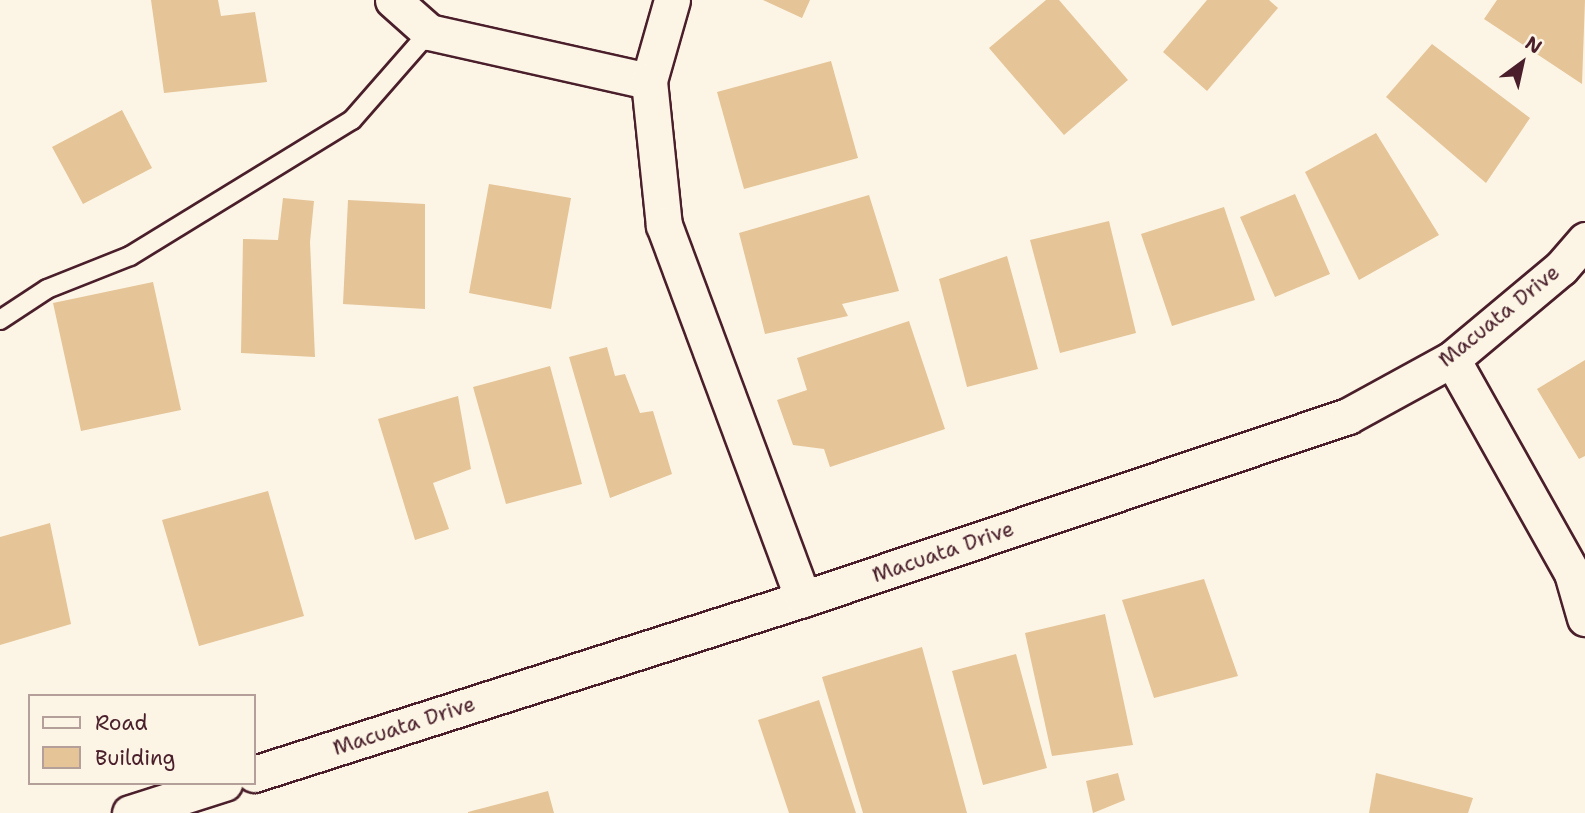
<!DOCTYPE html>
<html>
<head>
<meta charset="utf-8">
<style>
  body { margin:0 }
  #map { position:relative; width:1585px; height:813px; overflow:hidden; background:#fcf5e5; font-family:"Shantell Sans",sans-serif }
  div>[style] { position:absolute }
  .building>* { inset:0; background:#e5c497 }
  .roads { filter:drop-shadow(2px 0 #4a1f2b) drop-shadow(-2px 0 #4a1f2b) drop-shadow(0 2px #4a1f2b) drop-shadow(0 -2px #4a1f2b) }
  .lane>* { height:18px; margin:-9px; padding:0 9px; transform-origin:9px; border-radius:9px; background:#fcf5e5 }
  .street>* { height:35px; margin:-17.5px; padding:0 17.5px; transform-origin:17.5px; border-radius:17.5px; background:#fcf5e5 }
  span { translate:-50% -50%; white-space:nowrap; text-align:center; line-height:1.15; -webkit-text-stroke:5px #fcf5e5; paint-order:stroke }
  .street-label { font-size:21px; color:#4a1f2b }
  .legend { position:absolute; left:28px; top:694px; width:228px; height:91px; box-sizing:border-box; background:#fcf5e5; border:2px solid #b59f9b; margin:0; padding:9px 12px; list-style:none; font-size:21px; color:#4a1f2b }
  .legend li { display:flex; align-items:center; gap:14px; height:35px }
  .legend b { width:35px; border:2px solid #b59f9b }
  .north { position:absolute; left:1487px; top:28px; width:70px; height:70px; -webkit-text-stroke:5px #fcf5e5; paint-order:stroke; rotate:33deg; font-size:19px; font-weight:700; line-height:28px; text-align:center; color:#4a1f2b }
  .north::after { content:''; display:block; margin:auto; width:24px; height:32px; background:#4a1f2b; clip-path:polygon(50% 0,100% 100%,50% 72%,0 100%) }
</style>
</head>
<body>
<div id="map">
  <div class="building">
    <div style="clip-path:polygon(151px 0,218px 0,221px 16px,255px 12px,267px 82px,164px 93px)"></div>
    <div style="clip-path:polygon(763px 0,810px 0,802px 18px)"></div>
    <div style="clip-path:polygon(1046px 0,1059px 0,1128px 80px,1064px 135px,989px 48px)"></div>
    <div style="clip-path:polygon(1207px 0,1269px 0,1278px 8px,1207px 91px,1163px 52px)"></div>
    <div style="clip-path:polygon(1497px 0,1585px 0,1582px 84px,1484px 19px)"></div>
    <div style="clip-path:polygon(1432px 44px,1530px 118px,1486px 183px,1386px 97px)"></div>
    <div style="clip-path:polygon(831px 61px,858px 158px,744px 189px,717px 92px)"></div>
    <div style="clip-path:polygon(122px 110px,152px 168px,83px 204px,52px 147px)"></div>
    <div style="clip-path:polygon(1376px 133px,1439px 235px,1359px 280px,1305px 172px)"></div>
    <div style="clip-path:polygon(489px 184px,571px 198px,551px 309px,469px 293px)"></div>
    <div style="clip-path:polygon(1295px 194px,1330px 274px,1275px 297px,1240px 217px)"></div>
    <div style="clip-path:polygon(869px 195px,899px 291px,842px 304px,848px 316px,765px 334px,739px 233px)"></div>
    <div style="clip-path:polygon(283px 198px,314px 201px,310px 242px,315px 357px,241px 353px,243px 239px,278px 240px)"></div>
    <div style="clip-path:polygon(348px 200px,425px 204px,425px 309px,343px 304px)"></div>
    <div style="clip-path:polygon(1224px 207px,1255px 300px,1172px 326px,1141px 234px)"></div>
    <div style="clip-path:polygon(1109px 221px,1136px 333px,1060px 353px,1030px 240px)"></div>
    <div style="clip-path:polygon(1007px 256px,1038px 369px,967px 387px,939px 279px)"></div>
    <div style="clip-path:polygon(153px 282px,181px 410px,81px 431px,53px 303px)"></div>
    <div style="clip-path:polygon(909px 321px,945px 429px,830px 467px,824px 449px,793px 445px,777px 400px,807px 390px,797px 358px)"></div>
    <div style="clip-path:polygon(607px 347px,615px 376px,625px 374px,640px 413px,653px 411px,672px 474px,610px 498px,569px 357px)"></div>
    <div style="clip-path:polygon(1585px 360px,1585px 456px,1579px 459px,1537px 389px)"></div>
    <div style="clip-path:polygon(550px 366px,582px 484px,506px 504px,473px 387px)"></div>
    <div style="clip-path:polygon(458px 396px,471px 469px,433px 483px,449px 529px,415px 540px,378px 419px)"></div>
    <div style="clip-path:polygon(268px 491px,304px 616px,199px 646px,162px 520px)"></div>
    <div style="clip-path:polygon(50px 523px,71px 624px,0 645px,0 537px)"></div>
    <div style="clip-path:polygon(1204px 579px,1238px 676px,1154px 698px,1122px 600px)"></div>
    <div style="clip-path:polygon(1105px 614px,1133px 745px,1052px 756px,1025px 633px)"></div>
    <div style="clip-path:polygon(922px 647px,967px 813px,863px 813px,822px 677px)"></div>
    <div style="clip-path:polygon(1016px 654px,1047px 768px,983px 785px,952px 671px)"></div>
    <div style="clip-path:polygon(819px 700px,856px 813px,789px 813px,758px 720px)"></div>
    <div style="clip-path:polygon(1118px 773px,1125px 800px,1093px 813px,1086px 781px)"></div>
    <div style="clip-path:polygon(1376px 773px,1473px 798px,1468px 813px,1369px 813px)"></div>
    <div style="clip-path:polygon(548px 791px,554px 813px,468px 813px,468px 812px)"></div>
  </div>
  <div class="roads">
    <div class="lane">
      <div style="left:0;top:320px;width:56px;rotate:-33.4deg"></div>
      <div style="left:47px;top:289px;width:89px;rotate:-21.7deg"></div>
      <div style="left:130px;top:256px;width:260px;rotate:-31.5deg"></div>
      <div style="left:352px;top:120px;width:117px;rotate:-48.8deg"></div>
    </div>
    <div class="street">
      <div style="left:393px;top:0;width:48px;rotate:41.6deg"></div>
      <div style="left:429px;top:32px;width:225px;rotate:12.6deg"></div>
      <div style="left:672px;top:0;width:84px;rotate:105.9deg"></div>
      <div style="left:649px;top:81px;width:145px;rotate:84.1deg"></div>
      <div style="left:664px;top:225px;width:399px;rotate:69.6deg"></div>
      <div style="left:1452px;top:359px;width:245px;rotate:60.7deg"></div>
      <div style="left:1572px;top:573px;width:47px;rotate:73.9deg"></div>
      <div style="left:254px;top:774px;width:576px;rotate:-17.68deg"></div>
      <div style="left:803px;top:599px;width:575px;rotate:-18.56deg"></div>
      <div style="left:1348px;top:416px;width:119px;rotate:-28.7deg"></div>
      <div style="left:1452px;top:359px;width:142px;rotate:-39.9deg"></div>
      <div style="left:1561px;top:268px;width:37px;rotate:-49deg"></div>
      <div style="left:130px;top:813px;width:99px;rotate:-17.7deg"></div>
    </div>
  </div>
  <div class="street-label">
    <span style="left:1499px;top:316px;rotate:-39deg">Macuata Drive</span>
    <span style="left:943px;top:552px;rotate:-19deg">Macuata Drive</span>
    <span style="left:404px;top:726px;rotate:-18deg">Macuata Drive</span>
  </div>
  <ul class="legend">
  <li><b style="height:9px;background:#fcf5e5"></b>Road</li>
  <li><b style="height:19px;background:#e5c497"></b>Building</li>
  </ul>
  <div class="north">N</div>
</div>
</body>
</html>
